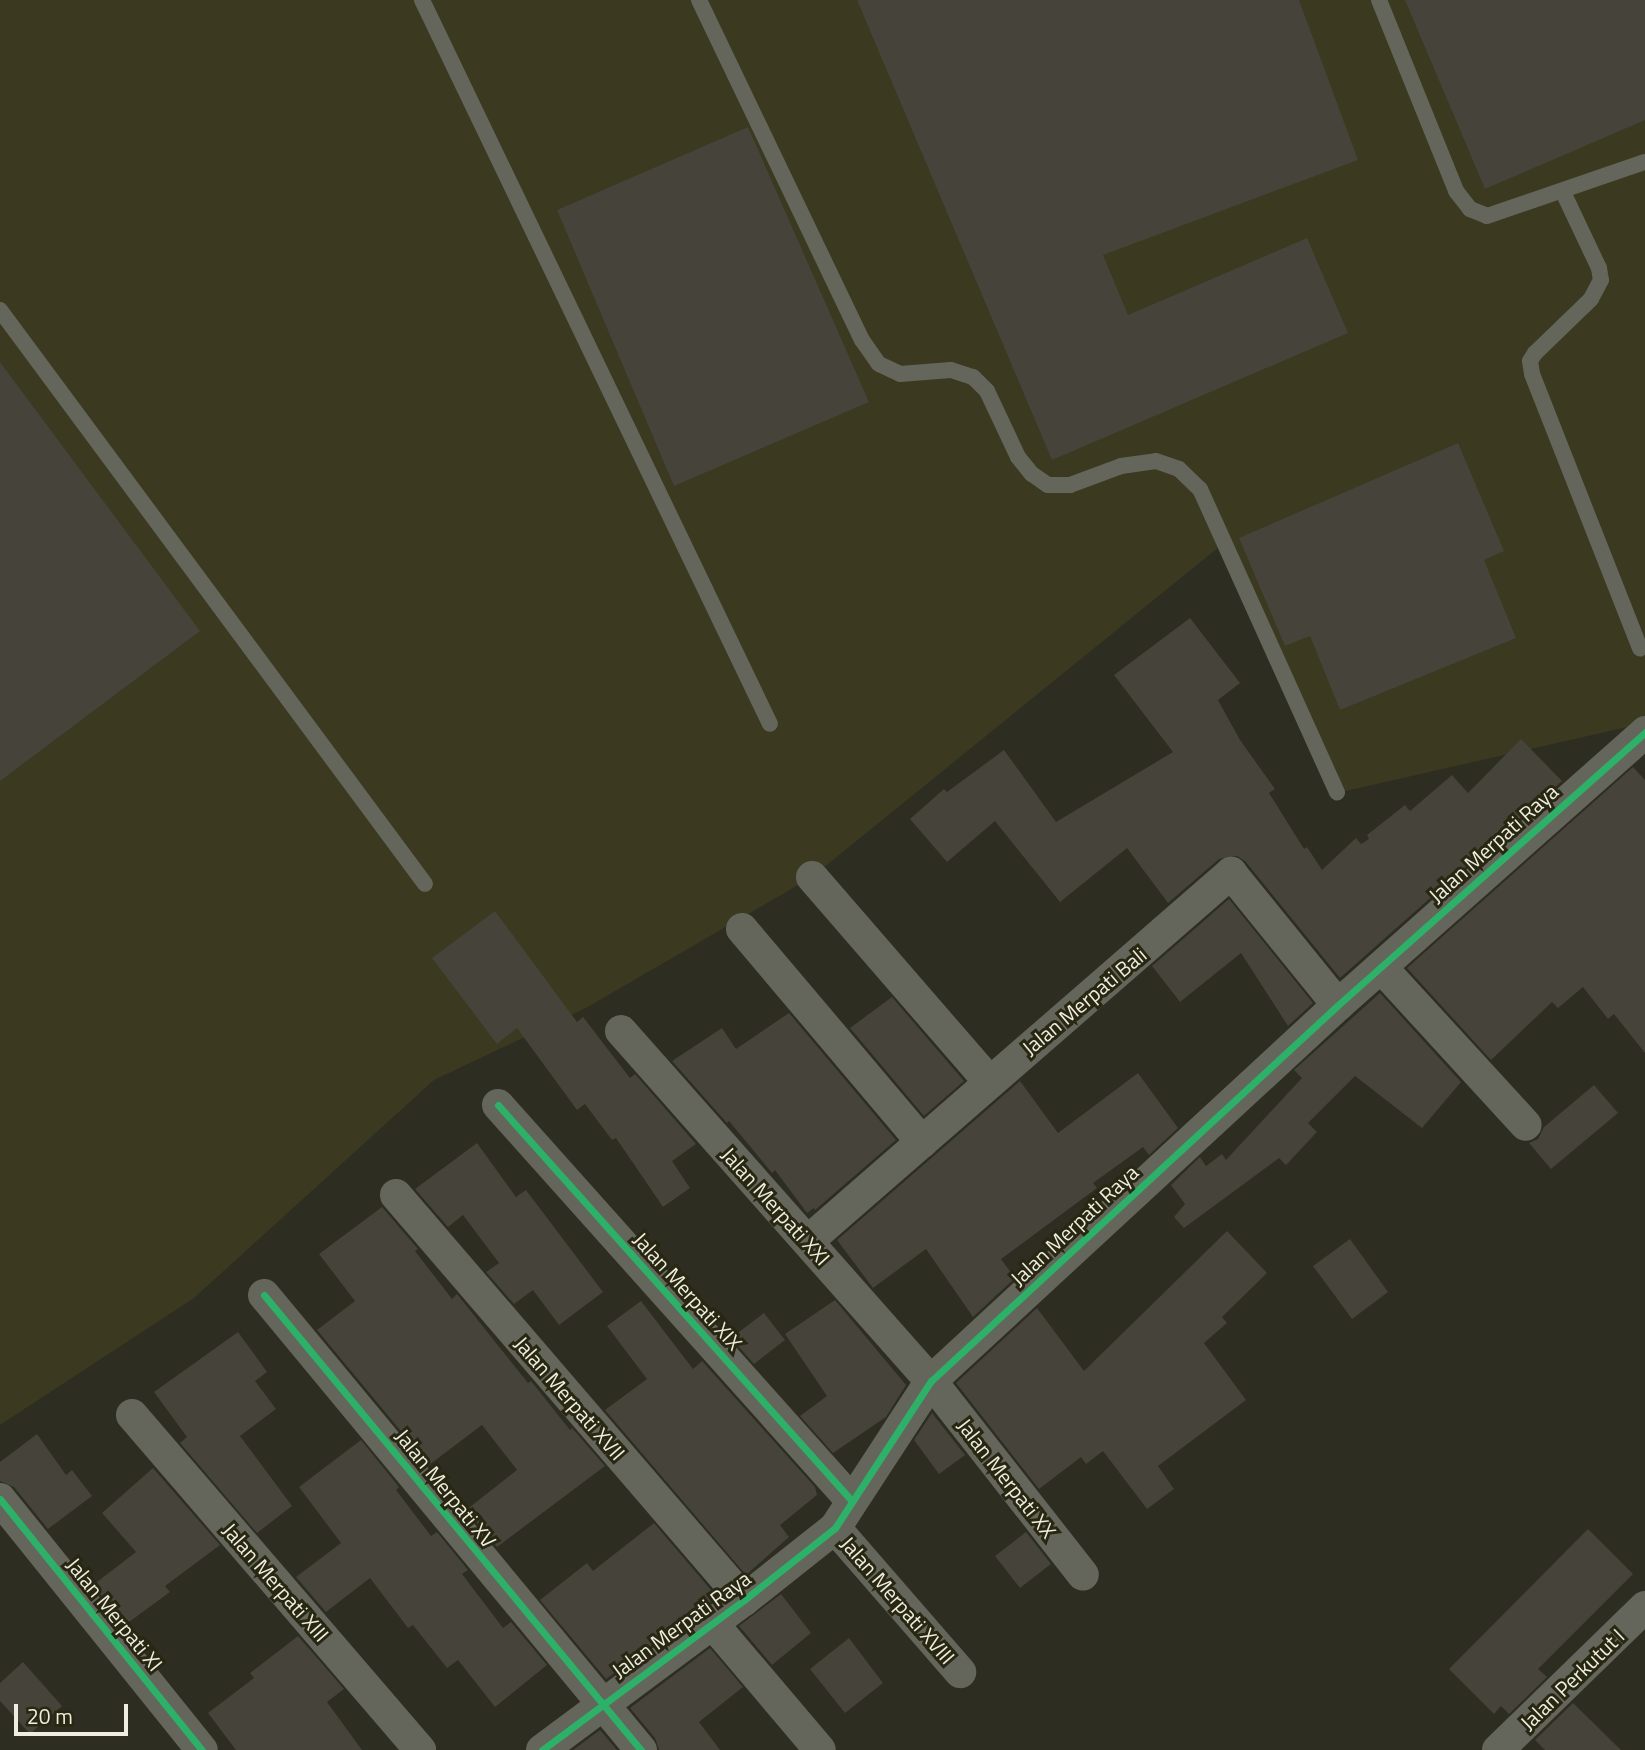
<!DOCTYPE html>
<html>
<head>
<meta charset="utf-8">
<style>
  body { margin:0 }
  #map { position:relative; width:1645px; height:1750px; overflow:hidden; background:#2d2d21; font-family:"Titillium Web",sans-serif }
  div>[style] { position:absolute }
  .built>* { inset:0; background:#3b391f }
  .building>* { inset:0; background:#45433a }
  .lane>* { height:16px; margin:-8px; padding:0 8px; transform-origin:8px; border-radius:8px; background:#64665c }
  .street>* { height:32px; margin:-16px; padding:0 16px; transform-origin:16px; border-radius:16px; background:#64665c }
  .cycleway>* { height:7px; margin:-3.5px; padding:0 3.5px; transform-origin:3.5px; border-radius:3.5px; background:#2db169 }
  span { translate:-50% -50%; white-space:nowrap; text-align:center; line-height:1.15; -webkit-text-stroke:6px #282712; paint-order:stroke }
  .street-label { font-size:21px; color:#eeede0 }
  .scale { position:absolute; left:14px; top:1704px; width:114px; height:32px; box-sizing:border-box; border:4px solid #eeede0; border-top:0; padding-left:9px; font-size:21px; line-height:24px; white-space:nowrap; color:#eeede0; -webkit-text-stroke:5px #282712; paint-order:stroke }
</style>
</head>
<body>
<div id="map">
  <div class="built">
    <div style="clip-path:polygon(0 0,1645px 0,1645px 723px,1337px 793px,1224px 543px,812px 877px,586px 1008px,434px 1080px,194px 1298px,0 1425px)"></div>
  </div>
  <div class="building">
    <div style="clip-path:polygon(857px 0,1299px 0,1358px 160px,1103px 255px,1128px 315px,1307px 238px,1348px 333px,1052px 460px)"></div>
    <div style="clip-path:polygon(1405px 0,1645px 0,1645px 120px,1485px 189px)"></div>
    <div style="clip-path:polygon(748px 127px,869px 402px,674px 486px,557px 210px)"></div>
    <div style="clip-path:polygon(0 362px,200px 631px,0 781px)"></div>
    <div style="clip-path:polygon(1458px 443px,1504px 551px,1484px 560px,1516px 638px,1340px 710px,1310px 636px,1285px 646px,1239px 538px)"></div>
    <div style="clip-path:polygon(1190px 618px,1240px 683px,1218px 700px,1240px 740px,1275px 789px,1269px 793px,1304px 849px,1307px 847px,1322px 870px,1356px 838px,1361px 844px,1369px 839px,1367px 835px,1405px 805px,1410px 811px,1452px 775px,1468px 793px,1521px 739px,1562px 781px,1340px 978px,1245px 861px,1237px 856px,1219px 859px,1168px 903px,1127px 848px,1060px 902px,995px 821px,947px 862px,910px 819px,944px 789px,947px 792px,1004px 750px,1056px 822px,1173px 752px,1114px 675px)"></div>
    <div style="clip-path:polygon(1633px 767px,1645px 780px,1645px 1053px,1614px 1014px,1608px 1019px,1583px 987px,1558px 1008px,1552px 1002px,1491px 1060px,1407px 968px)"></div>
    <div style="clip-path:polygon(1229px 899px,1313px 1003px,1288px 1026px,1241px 953px,1180px 1002px,1152px 966px)"></div>
    <div style="clip-path:polygon(495px 911px,577px 1022px,583px 1017px,630px 1078px,635px 1074px,696px 1144px,672px 1161px,690px 1188px,663px 1207px,616px 1138px,612px 1140px,585px 1104px,577px 1110px,517px 1028px,497px 1044px,432px 958px)"></div>
    <div style="clip-path:polygon(1380px 993px,1461px 1082px,1422px 1128px,1355px 1076px,1308px 1123px,1317px 1132px,1286px 1165px,1279px 1158px,1184px 1228px,1174px 1217px,1185px 1204px,1171px 1185px,1200px 1157px,1206px 1166px,1222px 1154px,1226px 1160px,1302px 1078px,1294px 1070px)"></div>
    <div style="clip-path:polygon(892px 997px,964px 1081px,924px 1116px,850px 1028px)"></div>
    <div style="clip-path:polygon(789px 1013px,896px 1140px,815px 1210px,814px 1208px,807px 1213px,775px 1170px,772px 1173px,729px 1121px,727px 1123px,672px 1061px,722px 1028px,736px 1049px)"></div>
    <div style="clip-path:polygon(1138px 1073px,1178px 1128px,1149px 1155px,1143px 1147px,1093px 1183px,1097px 1188px,1001px 1259px,1015px 1278px,973px 1317px,926px 1249px,873px 1288px,837px 1240px,1020px 1081px,1058px 1133px)"></div>
    <div style="clip-path:polygon(1594px 1085px,1618px 1113px,1551px 1169px,1529px 1143px,1538px 1139px,1544px 1127px)"></div>
    <div style="clip-path:polygon(477px 1143px,516px 1197px,526px 1190px,603px 1292px,559px 1325px,533px 1290px,514px 1304px,486px 1272px,499px 1263px,463px 1215px,448px 1227px,415px 1189px)"></div>
    <div style="clip-path:polygon(382px 1207px,418px 1249px,415px 1251px,452px 1299px,457px 1294px,528px 1383px,531px 1381px,570px 1430px,572px 1428px,605px 1466px,497px 1547px,466px 1510px,517px 1470px,482px 1425px,429px 1465px,317px 1330px,355px 1301px,319px 1254px)"></div>
    <div style="clip-path:polygon(1227px 1231px,1267px 1273px,1222px 1317px,1227px 1323px,1204px 1343px,1246px 1400px,1158px 1466px,1174px 1489px,1147px 1509px,1103px 1451px,1086px 1464px,1081px 1457px,1039px 1489px,956px 1383px,1037px 1308px,1084px 1371px)"></div>
    <div style="clip-path:polygon(1350px 1239px,1388px 1292px,1352px 1319px,1313px 1266px)"></div>
    <div style="clip-path:polygon(835px 1300px,906px 1385px,886px 1417px,833px 1453px,800px 1416px,827px 1396px,785px 1334px)"></div>
    <div style="clip-path:polygon(641px 1301px,693px 1369px,702px 1361px,815px 1487px,817px 1495px,780px 1525px,789px 1537px,746px 1575px,605px 1410px,647px 1379px,607px 1326px)"></div>
    <div style="clip-path:polygon(764px 1313px,785px 1340px,754px 1364px,731px 1338px)"></div>
    <div style="clip-path:polygon(238px 1332px,267px 1372px,255px 1381px,276px 1409px,240px 1436px,292px 1506px,257px 1533px,180px 1443px,187px 1437px,154px 1392px)"></div>
    <div style="clip-path:polygon(932px 1413px,965px 1455px,939px 1474px,914px 1440px)"></div>
    <div style="clip-path:polygon(37px 1434px,66px 1475px,72px 1470px,92px 1496px,48px 1529px,14px 1487px,0 1481px,0 1462px)"></div>
    <div style="clip-path:polygon(361px 1440px,399px 1487px,396px 1490px,431px 1536px,437px 1532px,468px 1570px,462px 1574px,503px 1628px,511px 1622px,547px 1665px,495px 1707px,458px 1660px,447px 1668px,413px 1625px,408px 1628px,370px 1578px,326px 1612px,296px 1577px,341px 1543px,299px 1487px)"></div>
    <div style="clip-path:polygon(153px 1468px,220px 1545px,165px 1586px,170px 1592px,125px 1625px,93px 1585px,136px 1552px,102px 1513px)"></div>
    <div style="clip-path:polygon(654px 1523px,717px 1597px,606px 1679px,540px 1600px,587px 1563px,593px 1571px)"></div>
    <div style="clip-path:polygon(1588px 1529px,1633px 1574px,1538px 1669px,1547px 1677px,1509px 1714px,1501px 1706px,1494px 1714px,1449px 1669px)"></div>
    <div style="clip-path:polygon(1026px 1532px,1051px 1564px,1020px 1588px,995px 1556px)"></div>
    <div style="clip-path:polygon(781px 1594px,811px 1633px,772px 1665px,739px 1626px)"></div>
    <div style="clip-path:polygon(298px 1636px,344px 1689px,327px 1702px,362px 1750px,236px 1750px,208px 1713px,254px 1678px,250px 1673px)"></div>
    <div style="clip-path:polygon(849px 1638px,883px 1683px,845px 1713px,810px 1669px)"></div>
    <div style="clip-path:polygon(710px 1648px,743px 1687px,699px 1722px,720px 1750px,659px 1750px,655px 1738px,630px 1708px)"></div>
    <div style="clip-path:polygon(23px 1662px,62px 1706px,30px 1734px,0 1701px,0 1683px)"></div>
    <div style="clip-path:polygon(1573px 1703px,1621px 1750px,1545px 1750px,1535px 1740px)"></div>
    <div style="clip-path:polygon(600px 1730px,617px 1750px,573px 1750px)"></div>
  </div>
  <div class="lane">
    <div style="left:422px;top:0;width:803px;rotate:64.33deg"></div>
    <div style="left:699px;top:0;width:377px;rotate:64.4deg"></div>
    <div style="left:862px;top:340px;width:29px;rotate:55deg"></div>
    <div style="left:879px;top:364px;width:23px;rotate:25deg"></div>
    <div style="left:900px;top:374px;width:51px;rotate:-4.5deg"></div>
    <div style="left:951px;top:370px;width:23px;rotate:18deg"></div>
    <div style="left:973px;top:377px;width:20px;rotate:45deg"></div>
    <div style="left:987px;top:391px;width:73px;rotate:64.8deg"></div>
    <div style="left:1018px;top:457px;width:22px;rotate:51deg"></div>
    <div style="left:1032px;top:474px;width:19px;rotate:35deg"></div>
    <div style="left:1048px;top:485px;width:22px"></div>
    <div style="left:1070px;top:485px;width:54px;rotate:-20.4deg"></div>
    <div style="left:1121px;top:466px;width:35px;rotate:-8deg"></div>
    <div style="left:1156px;top:461px;width:24px;rotate:19deg"></div>
    <div style="left:1179px;top:469px;width:29px;rotate:44deg"></div>
    <div style="left:1200px;top:489px;width:333px;rotate:65.7deg"></div>
    <div style="left:1379px;top:0;width:206px;rotate:68deg"></div>
    <div style="left:1456px;top:191px;width:23px;rotate:52deg"></div>
    <div style="left:1470px;top:209px;width:18px;rotate:22deg"></div>
    <div style="left:1487px;top:216px;width:167px;rotate:-18.9deg"></div>
    <div style="left:1563px;top:192px;width:84px;rotate:64.7deg"></div>
    <div style="left:1599px;top:268px;width:12px;rotate:81deg"></div>
    <div style="left:1601px;top:280px;width:21px;rotate:118deg"></div>
    <div style="left:1591px;top:299px;width:78px;rotate:136deg"></div>
    <div style="left:1535px;top:353px;width:9px;rotate:122deg"></div>
    <div style="left:1530px;top:361px;width:13px;rotate:81deg"></div>
    <div style="left:1532px;top:374px;width:295px;rotate:68.5deg"></div>
    <div style="left:0;top:310px;width:714px;rotate:53.48deg"></div>
  </div>
  <div class="street">
    <div style="left:812px;top:877px;width:270px;rotate:49.1deg"></div>
    <div style="left:742px;top:929px;width:279px;rotate:49.8deg"></div>
    <div style="left:1381px;top:967px;width:214px;rotate:47.5deg"></div>
    <div style="left:621px;top:1031px;width:468px;rotate:48.5deg"></div>
    <div style="left:931px;top:1381px;width:246px;rotate:51.9deg"></div>
    <div style="left:498px;top:1105px;width:531px;rotate:48.21deg"></div>
    <div style="left:396px;top:1195px;width:534px;rotate:49.33deg"></div>
    <div style="left:808px;top:1241px;width:561px;rotate:-41.02deg"></div>
    <div style="left:1231px;top:873px;width:170px;rotate:51deg"></div>
    <div style="left:264px;top:1295px;width:591px;rotate:50.36deg"></div>
    <div style="left:132px;top:1415px;width:442px;rotate:49.3deg"></div>
    <div style="left:0;top:1499px;width:322px;rotate:51.2deg"></div>
    <div style="left:835px;top:1528px;width:191px;rotate:49deg"></div>
    <div style="left:713px;top:1624px;width:165px;rotate:49.7deg"></div>
    <div style="left:542px;top:1750px;width:252px;rotate:-36.6deg"></div>
    <div style="left:744px;top:1600px;width:116px;rotate:-38.4deg"></div>
    <div style="left:835px;top:1528px;width:176px;rotate:-56.9deg"></div>
    <div style="left:931px;top:1381px;width:554px;rotate:-42.73deg"></div>
    <div style="left:1338px;top:1005px;width:411px;rotate:-41.6deg"></div>
    <div style="left:1498px;top:1750px;width:205px;rotate:-44.2deg"></div>
  </div>
  <div class="cycleway">
    <div style="left:498px;top:1105px;width:531px;rotate:48.21deg"></div>
    <div style="left:264px;top:1295px;width:591px;rotate:50.36deg"></div>
    <div style="left:0;top:1499px;width:322px;rotate:51.2deg"></div>
    <div style="left:542px;top:1750px;width:252px;rotate:-36.6deg"></div>
    <div style="left:744px;top:1600px;width:116px;rotate:-38.4deg"></div>
    <div style="left:835px;top:1528px;width:176px;rotate:-56.9deg"></div>
    <div style="left:931px;top:1381px;width:554px;rotate:-42.73deg"></div>
    <div style="left:1338px;top:1005px;width:411px;rotate:-41.6deg"></div>
  </div>
  <div class="street-label">
    <span style="left:1493px;top:843px;rotate:-42deg">Jalan Merpati Raya</span>
    <span style="left:1084px;top:1001px;rotate:-40deg">Jalan Merpati Bali</span>
    <span style="left:776px;top:1206px;rotate:48deg">Jalan Merpati XXI</span>
    <span style="left:1074px;top:1225px;rotate:-43deg">Jalan Merpati Raya</span>
    <span style="left:688px;top:1291px;rotate:48deg">Jalan Merpati XIX</span>
    <span style="left:570px;top:1398px;rotate:49deg">Jalan Merpati XVII</span>
    <span style="left:1007px;top:1478px;rotate:52deg">Jalan Merpati XX</span>
    <span style="left:446px;top:1488px;rotate:51deg">Jalan Merpati XV</span>
    <span style="left:276px;top:1582px;rotate:49deg">Jalan Merpati XIII</span>
    <span style="left:898px;top:1600px;rotate:49deg">Jalan Merpati XVIII</span>
    <span style="left:115px;top:1614px;rotate:51deg">Jalan Merpati XI</span>
    <span style="left:681px;top:1624px;rotate:-36deg">Jalan Merpati Raya</span>
    <span style="left:1572px;top:1679px;rotate:-44deg">Jalan Perkutut I</span>
  </div>
  <div class="scale">20 m</div>
</div>
</body>
</html>
